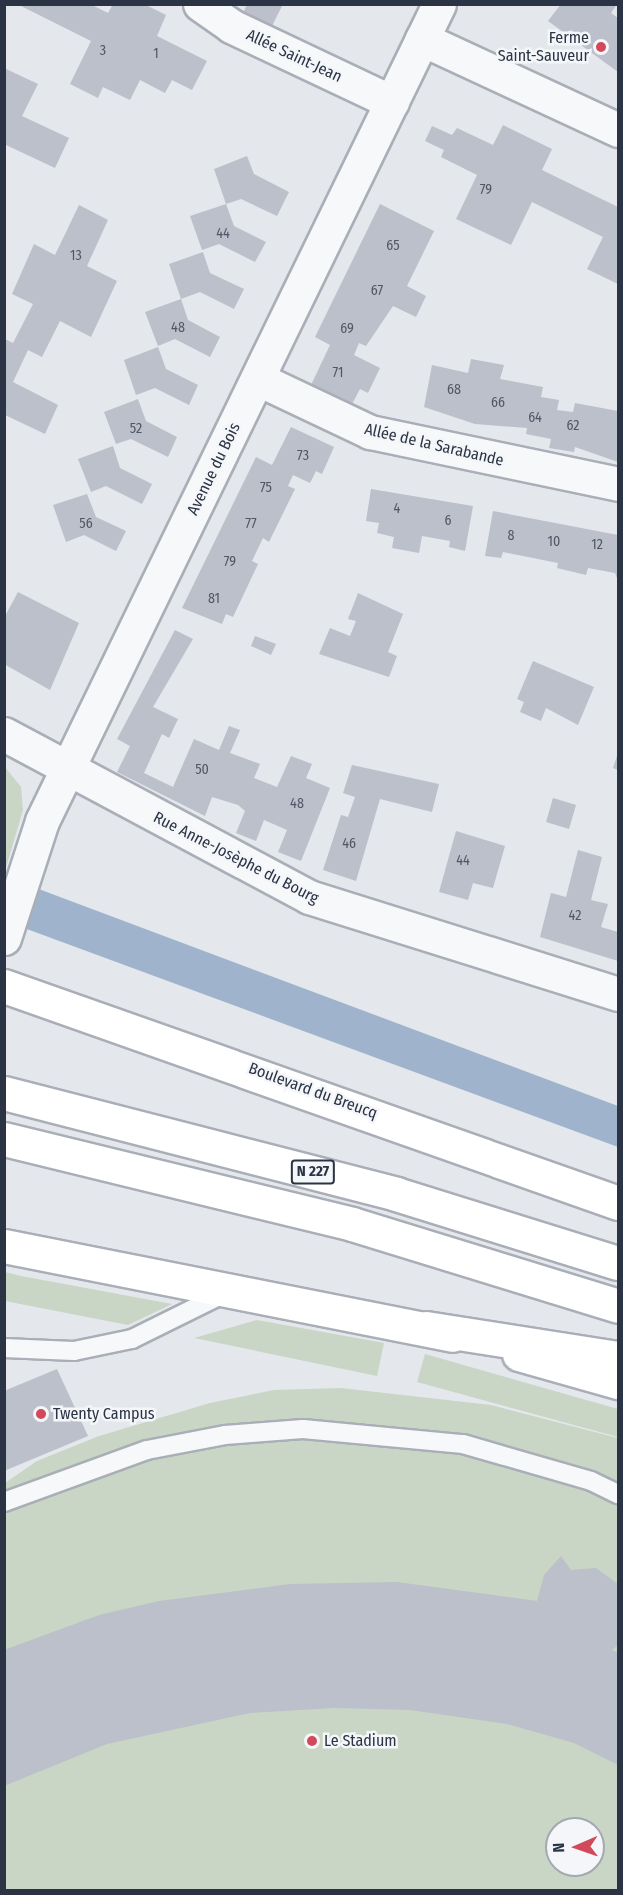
<!DOCTYPE html>
<html>
<head>
<meta charset="utf-8">
<style>
  body { margin:0 }
  #map { position:relative; width:623px; height:1895px; overflow:hidden; background:#e4e7ec; font-family:"Fira Sans Condensed",sans-serif }
  div>[style] { position:absolute }
  .green>* { inset:0; background:#c9d6c5 }
  .water>* { inset:0; background:#9fb4cc }
  .building>* { inset:0; background:#bbc0ca }
  .roads { filter:drop-shadow(2px 0 #a9aeb7) drop-shadow(-2px 0 #a9aeb7) drop-shadow(0 2px #a9aeb7) drop-shadow(0 -2px #a9aeb7) }
  .lane>* { height:18px; margin:-9px; padding:0 9px; transform-origin:9px; border-radius:9px; background:#f7f8fa }
  .street>* { height:33px; margin:-16.5px; padding:0 16.5px; transform-origin:16.5px; border-radius:16.5px; background:#f7f8fa }
  .secondary>* { height:33px; margin:-16.5px; padding:0 16.5px; transform-origin:16.5px; border-radius:16.5px; background:#fff }
  .highway>* { height:33px; margin:-16.5px; padding:0 16.5px; transform-origin:16.5px; border-radius:16.5px; background:#fff }
  .dots>* { width:16px; height:16px; translate:-50% -50%; box-sizing:border-box; border:3px solid #f4f6f9; border-radius:50% }
  span { translate:-50% -50%; white-space:nowrap; text-align:center; line-height:1.15; -webkit-text-stroke:5px #f4f6f9; paint-order:stroke }
  .number-label { font-size:14px; color:#4f5766 }
  .number-label span { -webkit-text-stroke-width:0 }
  .shield-label span { padding:2px 4px; background:#f4f6f9; border:2px solid; border-radius:4px; -webkit-text-stroke-width:0 }
  .shield-label { font-size:15px; color:#2b3445; font-weight:700 }
  .poi-label { font-size:16px; color:#2b3445 }
  .right { translate:-100% -50%; text-align:right }
  .left { translate:0 -50%; text-align:left }
  .street-label { font-size:16px; color:#2b3445 }
  .frame { position:absolute; inset:0; border:6px solid #2b3445; pointer-events:none }
  .north { position:absolute; left:545px; top:1817px; width:60px; height:60px; box-sizing:border-box; background:#f4f6f9; border:2px solid #a4a8b1; border-radius:50%; rotate:268deg; font-size:16px; font-weight:700; line-height:24px; text-align:center; color:#2b3445 }
  .north::after { content:''; display:block; margin:auto; width:21px; height:27px; background:#d1495b; clip-path:polygon(50% 0,100% 100%,50% 72%,0 100%) }
</style>
</head>
<body>
<div id="map">
  <div class="green">
    <div style="clip-path:polygon(5px 767px,21px 787px,23px 810px,5px 871px)"></div>
    <div style="clip-path:polygon(5px 1272px,21px 1276px,172px 1304px,128px 1325px,5px 1301px)"></div>
    <div style="clip-path:polygon(257px 1320px,384px 1343px,377px 1376px,194px 1338px)"></div>
    <div style="clip-path:polygon(425px 1354px,618px 1409px,618px 1437px,417px 1382px)"></div>
    <div style="clip-path:polygon(evenodd,341px 1388px,491px 1405px,618px 1438px,618px 1890px,5px 1890px,5px 1483px,37px 1461px,99px 1436px,210px 1403px,274px 1390px,341px 1388px,557px 1829px,593px 1829px,593px 1865px,557px 1865px,557px 1829px)"></div>
  </div>
  <div class="water">
    <div style="clip-path:polygon(4px 876px,618px 1106px,618px 1147px,5px 921px)"></div>
  </div>
  <div class="building">
    <div style="clip-path:polygon(17px 4px,90px 4px,108px 13px,113px 4px,144px 4px,166px 15px,157px 36px,207px 61px,192px 90px,172px 80px,165px 93px,140px 80px,130px 100px,103px 87px,98px 98px,70px 84px,91px 41px)"></div>
    <div style="clip-path:polygon(247px 4px,283px 4px,268px 34px,240px 20px)"></div>
    <div style="clip-path:polygon(561px 4px,617px 4px,611px 13px,618px 18px,618px 72px,548px 21px)"></div>
    <div style="clip-path:polygon(4px 68px,38px 84px,22px 116px,69px 138px,55px 168px,6px 145px,4px 149px)"></div>
    <div style="clip-path:polygon(503px 125px,552px 149px,542px 170px,618px 207px,618px 284px,587px 269px,603px 237px,532px 202px,511px 245px,456px 219px,477px 175px,441px 157px,444px 150px,425px 141px,432px 126px,452px 135px,457px 128px,493px 145px)"></div>
    <div style="clip-path:polygon(247px 156px,254px 174px,289px 192px,277px 216px,241px 199px,226px 204px,234px 226px,266px 242px,255px 262px,219px 244px,202px 250px,190px 216px,226px 204px,214px 169px)"></div>
    <div style="clip-path:polygon(380px 204px,434px 231px,407px 286px,426px 296px,416px 317px,393px 306px,366px 346px,359px 343px,354px 355px,380px 368px,368px 393px,360px 389px,351px 406px,311px 385px,330px 345px,315px 337px)"></div>
    <div style="clip-path:polygon(79px 205px,108px 220px,87px 266px,117px 281px,91px 337px,60px 321px,42px 357px,28px 350px,13px 382px,58px 405px,45px 434px,5px 415px,5px 339px,13px 343px,33px 304px,12px 294px,34px 244px,55px 255px)"></div>
    <div style="clip-path:polygon(203px 252px,210px 273px,244px 289px,234px 309px,200px 292px,181px 299px,169px 264px)"></div>
    <div style="clip-path:polygon(181px 299px,188px 320px,220px 337px,210px 357px,175px 339px,158px 346px,145px 312px)"></div>
    <div style="clip-path:polygon(158px 347px,166px 369px,198px 385px,189px 405px,155px 388px,136px 395px,124px 360px)"></div>
    <div style="clip-path:polygon(471px 359px,504px 365px,500px 379px,543px 387px,541px 397px,559px 400px,557px 410px,573px 412px,575px 403px,618px 411px,618px 462px,575px 447px,574px 452px,549px 448px,551px 439px,526px 434px,527px 428px,475px 424px,424px 407px,432px 365px,468px 373px)"></div>
    <div style="clip-path:polygon(138px 399px,146px 421px,177px 437px,168px 457px,131px 439px,116px 444px,104px 412px)"></div>
    <div style="clip-path:polygon(291px 427px,334px 447px,322px 474px,316px 471px,310px 483px,293px 475px,288px 486px,295px 489px,269px 542px,263px 538px,252px 561px,258px 564px,233px 617px,226px 614px,222px 624px,182px 608px,256px 457px,272px 465px)"></div>
    <div style="clip-path:polygon(113px 446px,120px 468px,152px 484px,142px 504px,106px 486px,91px 492px,78px 459px)"></div>
    <div style="clip-path:polygon(371px 489px,473px 506px,465px 551px,449px 547px,450px 541px,422px 536px,419px 553px,392px 548px,394px 537px,377px 533px,379px 523px,366px 521px)"></div>
    <div style="clip-path:polygon(87px 494px,96px 517px,126px 531px,116px 551px,84px 535px,66px 542px,53px 505px)"></div>
    <div style="clip-path:polygon(493px 511px,618px 535px,618px 581px,615px 573px,588px 568px,586px 575px,557px 568px,558px 563px,503px 552px,501px 558px,485px 556px)"></div>
    <div style="clip-path:polygon(18px 592px,79px 623px,50px 690px,4px 664px,4px 618px)"></div>
    <div style="clip-path:polygon(358px 593px,403px 614px,388px 652px,397px 656px,389px 677px,319px 654px,330px 628px,350px 636px,356px 621px,348px 619px)"></div>
    <div style="clip-path:polygon(175px 630px,193px 639px,153px 707px,178px 719px,169px 738px,162px 734px,144px 773px,173px 787px,194px 739px,219px 750px,229px 726px,240px 730px,230px 753px,260px 764px,254px 778px,277px 787px,291px 756px,312px 764px,306px 778px,330px 788px,301px 861px,278px 852px,287px 830px,264px 820px,256px 841px,236px 833px,245px 811px,238px 805px,212px 797px,205px 816px,117px 772px,130px 746px,117px 739px)"></div>
    <div style="clip-path:polygon(255px 636px,276px 644px,271px 655px,251px 646px)"></div>
    <div style="clip-path:polygon(533px 661px,594px 687px,578px 725px,546px 708px,541px 721px,520px 712px,524px 702px,517px 699px)"></div>
    <div style="clip-path:polygon(618px 753px,618px 770px,613px 768px)"></div>
    <div style="clip-path:polygon(352px 765px,439px 784px,432px 812px,380px 799px,356px 881px,323px 870px,341px 815px,348px 817px,355px 797px,343px 793px)"></div>
    <div style="clip-path:polygon(553px 798px,576px 805px,569px 829px,546px 822px)"></div>
    <div style="clip-path:polygon(456px 831px,505px 846px,493px 888px,473px 883px,468px 900px,439px 892px)"></div>
    <div style="clip-path:polygon(578px 850px,602px 857px,591px 900px,608px 904px,601px 927px,618px 932px,618px 961px,540px 937px,551px 893px,566px 897px)"></div>
    <div style="clip-path:polygon(57px 1369px,88px 1436px,4px 1471px,4px 1391px)"></div>
    <div style="clip-path:polygon(561px 1556px,571px 1570px,596px 1568px,618px 1584px,618px 1645px,612px 1650px,618px 1653px,618px 1765px,574px 1743px,507px 1724px,410px 1710px,334px 1708px,250px 1713px,107px 1744px,4px 1786px,4px 1650px,99px 1615px,159px 1601px,290px 1584px,397px 1582px,537px 1601px,544px 1575px)"></div>
  </div>
  <div class="roads">
    <div class="lane">
      <div style="left:4px;top:1348px;width:70px;rotate:2.5deg"></div>
      <div style="left:74px;top:1351px;width:59px;rotate:-11.7deg"></div>
      <div style="left:132px;top:1339px;width:106px;rotate:-26.3deg"></div>
      <div style="left:4px;top:1502px;width:152px;rotate:-20deg"></div>
      <div style="left:147px;top:1450px;width:79px;rotate:-10.9deg"></div>
      <div style="left:225px;top:1435px;width:78px;rotate:-4.4deg"></div>
      <div style="left:303px;top:1429px;width:161px;rotate:5.4deg"></div>
      <div style="left:463px;top:1444px;width:133px;rotate:16.1deg"></div>
      <div style="left:591px;top:1481px;width:30px;rotate:26deg"></div>
    </div>
    <div class="street">
      <div style="left:200px;top:4px;width:38px;rotate:35deg"></div>
      <div style="left:231px;top:26px;width:178px;rotate:25.3deg"></div>
      <div style="left:422px;top:39px;width:216px;rotate:24.9deg"></div>
      <div style="left:258px;top:379px;width:124px;rotate:25.3deg"></div>
      <div style="left:370px;top:432px;width:253px;rotate:11.8deg"></div>
      <div style="left:4px;top:734px;width:346px;rotate:28.1deg"></div>
      <div style="left:309px;top:897px;width:324px;rotate:17.4deg"></div>
      <div style="left:4px;top:938px;width:123px;rotate:-72deg"></div>
      <div style="left:42px;top:821px;width:908px;rotate:-64.08deg"></div>
    </div>
    <div class="secondary">
      <div style="left:4px;top:986px;width:651px;rotate:19.46deg"></div>
      <div style="left:4px;top:1246px;width:457px;rotate:11.2deg"></div>
      <div style="left:519px;top:1354px;width:103px;rotate:15.8deg"></div>
    </div>
    <div class="highway">
      <div style="left:4px;top:1093px;width:405px;rotate:14.4deg"></div>
      <div style="left:396px;top:1194px;width:232px;rotate:17.3deg"></div>
      <div style="left:4px;top:1139px;width:358px;rotate:13.7deg"></div>
      <div style="left:352px;top:1224px;width:278px;rotate:17.1deg"></div>
      <div style="left:426px;top:1328px;width:194px;rotate:8.9deg"></div>
    </div>
  </div>
  <div class="dots">
    <div style="left:601px;top:47px;background:#d1495b"></div>
    <div style="left:41px;top:1414px;background:#d1495b"></div>
    <div style="left:312px;top:1741px;background:#d1495b"></div>
  </div>
  <div class="number-label">
    <span style="left:103px;top:51px">3</span>
    <span style="left:156px;top:54px">1</span>
    <span style="left:486px;top:190px">79</span>
    <span style="left:223px;top:234px">44</span>
    <span style="left:393px;top:246px">65</span>
    <span style="left:76px;top:256px">13</span>
    <span style="left:377px;top:291px">67</span>
    <span style="left:178px;top:328px">48</span>
    <span style="left:347px;top:329px">69</span>
    <span style="left:338px;top:373px">71</span>
    <span style="left:454px;top:390px">68</span>
    <span style="left:498px;top:403px">66</span>
    <span style="left:535px;top:418px">64</span>
    <span style="left:573px;top:426px">62</span>
    <span style="left:136px;top:429px">52</span>
    <span style="left:303px;top:456px">73</span>
    <span style="left:266px;top:488px">75</span>
    <span style="left:397px;top:509px">4</span>
    <span style="left:448px;top:521px">6</span>
    <span style="left:86px;top:524px">56</span>
    <span style="left:251px;top:524px">77</span>
    <span style="left:511px;top:536px">8</span>
    <span style="left:554px;top:542px">10</span>
    <span style="left:597px;top:545px">12</span>
    <span style="left:230px;top:562px">79</span>
    <span style="left:214px;top:599px">81</span>
    <span style="left:202px;top:770px">50</span>
    <span style="left:297px;top:804px">48</span>
    <span style="left:349px;top:844px">46</span>
    <span style="left:463px;top:861px">44</span>
    <span style="left:575px;top:916px">42</span>
  </div>
  <div class="shield-label">
    <span style="left:313px;top:1172px">N 227</span>
  </div>
  <div class="poi-label">
    <span class="right" style="left:589px;top:47px">Ferme<br>Saint-Sauveur</span>
    <span class="left" style="left:53px;top:1414px">Twenty Campus</span>
    <span class="left" style="left:324px;top:1741px">Le Stadium</span>
  </div>
  <div class="street-label">
    <span style="left:294px;top:56px;rotate:25deg">Allée Saint-Jean</span>
    <span style="left:434px;top:445px;rotate:13deg">Allée de la Sarabande</span>
    <span style="left:214px;top:469px;rotate:-64deg">Avenue du Bois</span>
    <span style="left:236px;top:858px;rotate:27deg">Rue Anne-Josèphe du Bourg</span>
    <span style="left:313px;top:1091px;rotate:20deg">Boulevard du Breucq</span>
  </div>
  <div class="frame"></div>
  <div class="north">N</div>
</div>
</body>
</html>
